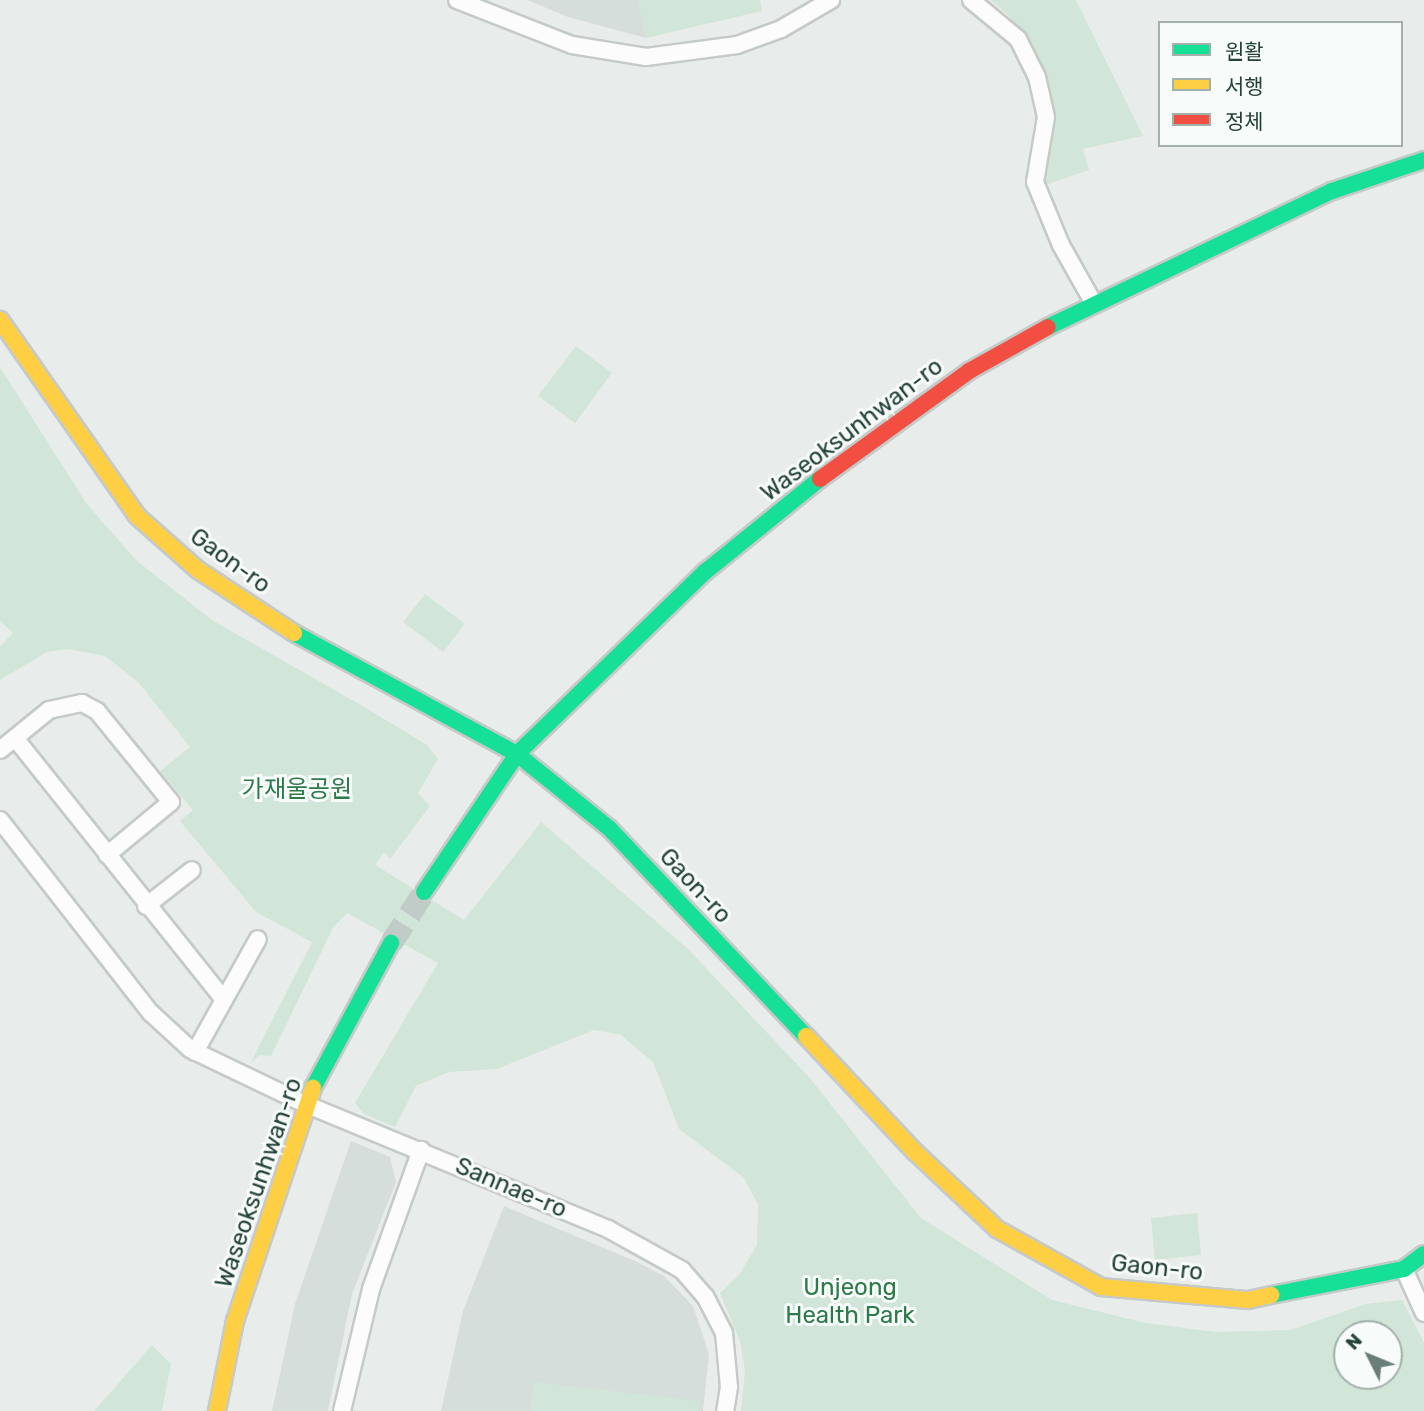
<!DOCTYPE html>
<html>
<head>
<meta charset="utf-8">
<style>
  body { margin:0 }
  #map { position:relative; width:1424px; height:1411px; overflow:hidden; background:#e8edeb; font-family:Rubik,"Noto Sans KR",sans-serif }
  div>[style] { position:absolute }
  .built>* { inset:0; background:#d6dedb }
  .green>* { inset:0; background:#d1e6d8 }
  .secondary-tunnel>* { height:23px; margin-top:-11.5px; transform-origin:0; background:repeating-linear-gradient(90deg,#c1cbc8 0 23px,transparent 0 34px) }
  .roads { filter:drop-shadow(2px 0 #c5cac8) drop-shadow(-2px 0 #c5cac8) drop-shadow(0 2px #c5cac8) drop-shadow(0 -2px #c5cac8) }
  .street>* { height:16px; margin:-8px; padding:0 8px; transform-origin:8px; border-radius:8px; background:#fcfcfc }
  .fast>* { height:16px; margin:-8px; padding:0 8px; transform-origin:8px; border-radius:8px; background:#16e098 }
  .slow>* { height:16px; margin:-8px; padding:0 8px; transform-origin:8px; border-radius:8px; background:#ffcf43 }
  .jam>* { height:16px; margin:-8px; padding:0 8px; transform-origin:8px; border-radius:8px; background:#f24e42 }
  span { translate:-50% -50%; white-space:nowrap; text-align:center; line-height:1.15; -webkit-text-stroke:6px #f7fbf9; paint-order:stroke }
  .street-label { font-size:24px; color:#24423a }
  .park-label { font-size:24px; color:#2d7a4b }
  .legend { position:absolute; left:1158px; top:21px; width:245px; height:126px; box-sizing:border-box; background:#f7fbf9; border:2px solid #a3b1ad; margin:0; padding:9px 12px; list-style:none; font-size:21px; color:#24423a }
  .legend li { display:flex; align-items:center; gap:14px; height:35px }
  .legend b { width:35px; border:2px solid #a3b1ad }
  .north { position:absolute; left:1333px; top:1320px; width:70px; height:70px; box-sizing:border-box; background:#f7fbf9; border:2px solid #a3b1ad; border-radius:50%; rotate:313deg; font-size:19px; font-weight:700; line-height:28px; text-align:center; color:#24423a }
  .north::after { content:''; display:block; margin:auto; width:24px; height:32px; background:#697e78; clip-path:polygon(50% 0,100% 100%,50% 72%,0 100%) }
</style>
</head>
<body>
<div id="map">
  <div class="built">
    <div style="clip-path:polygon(527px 0,639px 0,646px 38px,568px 17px)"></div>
    <div style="clip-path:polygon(351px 1141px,390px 1157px,396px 1182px,352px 1294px,328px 1411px,272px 1411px,295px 1304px)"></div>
    <div style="clip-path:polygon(504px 1206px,635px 1261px,664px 1276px,693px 1306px,709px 1354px,703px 1411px,441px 1411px,463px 1311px)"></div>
  </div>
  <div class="green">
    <div style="clip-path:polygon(639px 0,760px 0,762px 11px,646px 38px)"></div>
    <div style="clip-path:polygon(991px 0,1076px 0,1143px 136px,1083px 149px,1089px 170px,1045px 185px,1048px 91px,1041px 62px,1010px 17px)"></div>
    <div style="clip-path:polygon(576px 346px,612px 373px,575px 423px,538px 396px)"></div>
    <div style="clip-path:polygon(evenodd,0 367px,86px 503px,137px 561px,212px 620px,366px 708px,427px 745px,438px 759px,418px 793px,430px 806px,390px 859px,384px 852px,375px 865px,464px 920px,541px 822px,688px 949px,809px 1077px,921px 1218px,1052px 1300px,1146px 1323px,1216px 1332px,1290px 1330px,1366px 1304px,1402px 1300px,1424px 1343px,1424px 1411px,741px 1411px,745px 1371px,740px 1341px,720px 1293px,739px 1275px,757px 1245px,758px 1204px,743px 1177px,679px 1129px,653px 1062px,621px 1035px,594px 1030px,497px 1069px,449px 1072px,416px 1086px,395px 1127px,364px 1114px,355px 1103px,438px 963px,347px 913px,333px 928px,271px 1056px,260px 1055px,251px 1062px,312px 942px,256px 912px,180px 821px,193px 810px,160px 771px,190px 747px,138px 682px,105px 656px,68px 649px,47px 652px,0 680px,0 646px,13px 633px,0 621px,0 367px,1347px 1334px,1389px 1334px,1389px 1376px,1347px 1376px,1347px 1334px)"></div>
    <div style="clip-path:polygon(425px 594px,465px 624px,443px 652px,403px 622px)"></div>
    <div style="clip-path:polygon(1197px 1213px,1201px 1255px,1155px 1260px,1151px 1218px)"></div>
    <div style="clip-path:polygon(152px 1345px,171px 1364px,162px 1411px,94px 1411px)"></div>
    <div style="clip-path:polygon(534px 1382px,699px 1401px,700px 1401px,698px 1411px,530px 1411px)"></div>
  </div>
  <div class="secondary-tunnel">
    <div style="left:391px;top:943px;width:61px;rotate:-57.1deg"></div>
  </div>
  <div class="roads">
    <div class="street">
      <div style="left:457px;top:0;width:123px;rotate:21.4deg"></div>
      <div style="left:572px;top:45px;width:75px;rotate:9.2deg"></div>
      <div style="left:646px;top:57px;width:92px;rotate:-7.5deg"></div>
      <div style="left:737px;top:45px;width:47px;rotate:-20deg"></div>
      <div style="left:781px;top:29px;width:58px;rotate:-30.1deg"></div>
      <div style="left:971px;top:0;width:61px;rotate:39.7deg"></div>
      <div style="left:1018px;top:39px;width:42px;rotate:63.4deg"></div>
      <div style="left:1037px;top:77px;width:41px;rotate:77.3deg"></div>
      <div style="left:1046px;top:117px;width:66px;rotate:99.6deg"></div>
      <div style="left:1035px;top:182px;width:68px;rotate:67.6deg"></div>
      <div style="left:1061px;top:245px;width:65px;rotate:60.7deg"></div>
      <div style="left:15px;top:738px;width:335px;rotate:51.4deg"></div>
      <div style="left:0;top:750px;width:63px;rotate:-39.2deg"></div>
      <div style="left:49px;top:710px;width:34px;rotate:-12deg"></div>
      <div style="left:82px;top:703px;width:17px;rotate:28deg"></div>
      <div style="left:97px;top:711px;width:117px;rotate:50.9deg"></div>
      <div style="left:171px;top:802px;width:83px;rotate:140.4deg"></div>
      <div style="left:0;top:820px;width:245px;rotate:52deg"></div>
      <div style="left:151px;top:1013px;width:53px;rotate:42.7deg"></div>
      <div style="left:190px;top:1049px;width:127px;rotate:25.6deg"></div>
      <div style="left:305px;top:1104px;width:328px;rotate:22.4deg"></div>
      <div style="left:608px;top:1229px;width:85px;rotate:29deg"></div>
      <div style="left:682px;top:1270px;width:35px;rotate:49deg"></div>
      <div style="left:705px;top:1296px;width:42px;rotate:62.8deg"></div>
      <div style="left:724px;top:1333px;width:54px;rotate:84.7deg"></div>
      <div style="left:729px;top:1387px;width:24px;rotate:99deg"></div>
      <div style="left:146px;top:906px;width:58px;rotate:-38deg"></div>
      <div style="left:195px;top:1052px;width:129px;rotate:-60.9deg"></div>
      <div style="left:1404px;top:1269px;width:48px;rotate:65.6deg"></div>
      <div style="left:342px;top:1411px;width:125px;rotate:-76.6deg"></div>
      <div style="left:371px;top:1289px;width:148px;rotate:-70.2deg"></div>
    </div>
    <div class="fast">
      <div style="left:1048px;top:327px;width:315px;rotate:-25.6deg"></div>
      <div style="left:1332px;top:191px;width:97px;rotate:-18.6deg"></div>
      <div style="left:294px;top:633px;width:254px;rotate:28.5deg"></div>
      <div style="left:517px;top:754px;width:119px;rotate:38.9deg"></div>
      <div style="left:610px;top:829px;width:285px;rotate:46.6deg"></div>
      <div style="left:424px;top:892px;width:166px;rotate:-56deg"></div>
      <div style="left:517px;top:754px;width:262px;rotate:-44.1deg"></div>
      <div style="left:705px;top:572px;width:148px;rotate:-39deg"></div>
      <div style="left:313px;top:1088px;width:165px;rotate:-61.7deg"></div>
      <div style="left:1271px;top:1295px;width:136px;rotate:-11.1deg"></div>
      <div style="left:1404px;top:1269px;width:25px;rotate:-37deg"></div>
    </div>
    <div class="slow">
      <div style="left:0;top:320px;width:239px;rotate:55deg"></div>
      <div style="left:137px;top:516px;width:81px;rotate:41.5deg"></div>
      <div style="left:198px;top:570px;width:115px;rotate:33.3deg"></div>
      <div style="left:806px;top:1036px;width:159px;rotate:46.8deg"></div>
      <div style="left:915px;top:1152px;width:112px;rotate:43.2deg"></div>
      <div style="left:997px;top:1229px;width:119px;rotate:29.1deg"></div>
      <div style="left:1101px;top:1287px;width:148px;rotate:5.1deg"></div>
      <div style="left:1248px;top:1300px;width:24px;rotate:-12deg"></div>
      <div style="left:217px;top:1411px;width:92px;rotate:-78.7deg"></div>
      <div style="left:235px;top:1321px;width:246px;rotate:-71.5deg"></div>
    </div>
    <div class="jam">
      <div style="left:820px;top:479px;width:184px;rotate:-35.9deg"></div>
      <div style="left:969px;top:371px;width:90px;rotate:-29.1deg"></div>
    </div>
  </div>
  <div class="street-label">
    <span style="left:852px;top:430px;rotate:-37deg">Waseoksunhwan-ro</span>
    <span style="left:230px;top:561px;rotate:36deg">Gaon-ro</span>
    <span style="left:695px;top:886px;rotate:47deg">Gaon-ro</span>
    <span style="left:259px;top:1183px;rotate:-71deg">Waseoksunhwan-ro</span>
    <span style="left:511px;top:1188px;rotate:23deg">Sannae-ro</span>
    <span style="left:1157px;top:1268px;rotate:6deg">Gaon-ro</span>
  </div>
  <div class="park-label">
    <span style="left:297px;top:790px">가재울공원</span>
    <span style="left:850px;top:1302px">Unjeong<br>Health Park</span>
  </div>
  <ul class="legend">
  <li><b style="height:9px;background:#16e098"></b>원활</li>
  <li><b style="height:9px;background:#ffcf43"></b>서행</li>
  <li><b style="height:9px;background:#f24e42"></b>정체</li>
  </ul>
  <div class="north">N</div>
</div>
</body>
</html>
